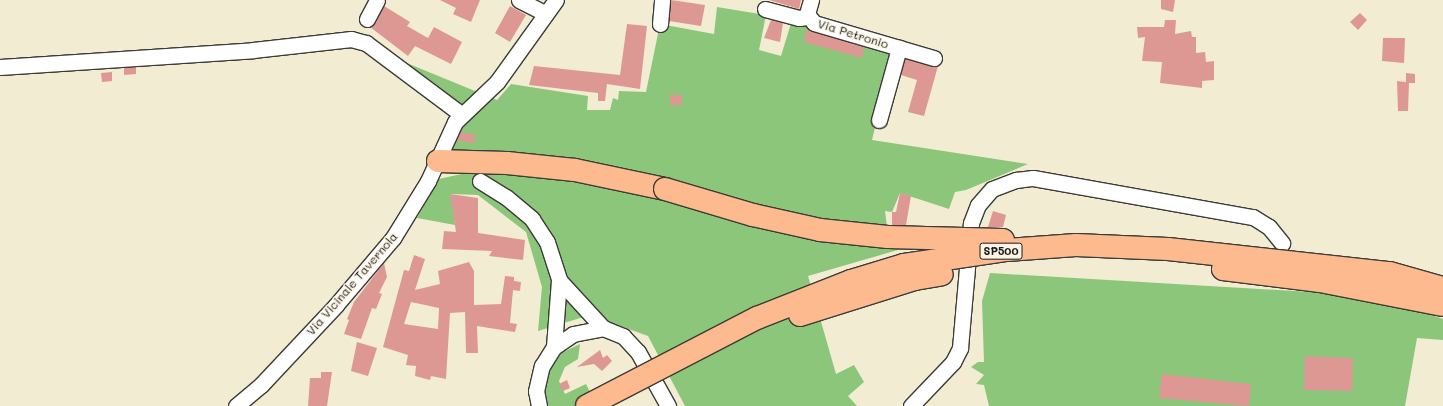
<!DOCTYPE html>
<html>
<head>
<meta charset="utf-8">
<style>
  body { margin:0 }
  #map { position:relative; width:1443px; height:406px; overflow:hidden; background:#f2ecd3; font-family:Mali,sans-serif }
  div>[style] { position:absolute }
  .green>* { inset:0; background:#8bc67b }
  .building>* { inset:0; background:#de9893 }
  .roads { filter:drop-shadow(1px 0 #3c3b37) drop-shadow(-1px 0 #3c3b37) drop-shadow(0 1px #3c3b37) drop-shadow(0 -1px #3c3b37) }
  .minor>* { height:15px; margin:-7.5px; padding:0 7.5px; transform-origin:7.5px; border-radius:7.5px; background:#fff }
  .highway>* { height:22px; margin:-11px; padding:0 11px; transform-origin:11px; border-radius:11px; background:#fcba8e }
  .bridges { filter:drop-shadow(1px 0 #3c3b37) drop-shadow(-1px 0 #3c3b37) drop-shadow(0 1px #3c3b37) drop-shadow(0 -1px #3c3b37) }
  .highway-bridge>* { height:22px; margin:-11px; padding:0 11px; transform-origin:11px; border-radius:11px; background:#fcba8e }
  span { translate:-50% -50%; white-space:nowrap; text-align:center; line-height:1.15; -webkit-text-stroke:3px #fcf5e5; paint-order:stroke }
  .shield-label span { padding:1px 3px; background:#fcf5e5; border:1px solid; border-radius:3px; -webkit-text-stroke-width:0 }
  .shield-label { font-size:11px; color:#1c1c1c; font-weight:700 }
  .street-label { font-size:12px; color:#1c1c1c }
</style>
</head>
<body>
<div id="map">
  <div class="green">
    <div style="clip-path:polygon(717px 7px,766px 15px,759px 50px,781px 56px,792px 20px,894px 47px,872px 140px,1028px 164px,966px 190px,955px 192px,949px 209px,900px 193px,892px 212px,885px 211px,887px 227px,922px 243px,808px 276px,836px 374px,854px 365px,864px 382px,848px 396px,857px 406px,685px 406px,648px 336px,590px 315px,538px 331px,542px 287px,526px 232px,478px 195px,451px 194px,455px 225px,417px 218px,439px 179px,493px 167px,491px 155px,449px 150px,462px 121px,392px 57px,497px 100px,511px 84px,588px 96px,587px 110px,610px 110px,613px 98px,618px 100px,619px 91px,646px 92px,660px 24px,714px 34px)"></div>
    <div style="clip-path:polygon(990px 273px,1378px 296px,1443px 319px,1443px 340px,1417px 338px,1405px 406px,989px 406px,984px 385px,976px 384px,984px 375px,971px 367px,978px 362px,984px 362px,982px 301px)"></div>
    <div style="clip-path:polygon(580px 344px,578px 359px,565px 367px,559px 381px,565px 394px,586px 384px,592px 396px,575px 406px,543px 406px,544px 375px,557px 355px)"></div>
  </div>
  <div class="building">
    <div style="clip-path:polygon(440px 0,480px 0,471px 22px,453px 14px,456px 8px)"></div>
    <div style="clip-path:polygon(671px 0,705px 5px,701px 26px,669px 21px)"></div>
    <div style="clip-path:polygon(769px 0,801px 0,799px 9px)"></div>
    <div style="clip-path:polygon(1161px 0,1175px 0,1173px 12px,1161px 9px)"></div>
    <div style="clip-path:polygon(384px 6px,410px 22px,407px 26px,428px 38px,434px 27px,462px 42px,451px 64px,415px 46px,408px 56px,370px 27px,375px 23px)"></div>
    <div style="clip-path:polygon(510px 6px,526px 15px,510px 42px,495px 33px)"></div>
    <div style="clip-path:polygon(1360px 13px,1367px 20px,1358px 30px,1350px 22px)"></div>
    <div style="clip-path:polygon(771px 20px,783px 23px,780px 42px,764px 38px)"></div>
    <div style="clip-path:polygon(1165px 20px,1176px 20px,1175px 34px,1191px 31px,1192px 37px,1196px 37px,1196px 53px,1205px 52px,1206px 62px,1214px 61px,1214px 80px,1202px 81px,1202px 88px,1160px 83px,1162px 62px,1142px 61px,1145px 37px,1138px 38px,1137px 27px,1164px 27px)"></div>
    <div style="clip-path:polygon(627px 24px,647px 26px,640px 89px,607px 84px,605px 101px,598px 101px,598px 93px,529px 85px,534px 66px,620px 75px)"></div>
    <div style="clip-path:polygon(807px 29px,864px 47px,862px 58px,804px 42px)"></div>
    <div style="clip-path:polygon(1383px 38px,1405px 38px,1404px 63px,1382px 61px)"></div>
    <div style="clip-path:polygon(905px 59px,938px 66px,924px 116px,908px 112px,917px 80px,901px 75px)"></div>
    <div style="clip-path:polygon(136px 67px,136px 74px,124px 75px,124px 68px)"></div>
    <div style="clip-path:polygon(112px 72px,112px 81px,102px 82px,101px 73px)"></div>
    <div style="clip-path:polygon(1406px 73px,1415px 74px,1415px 83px,1409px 83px,1408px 111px,1398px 111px,1397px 81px,1406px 82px)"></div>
    <div style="clip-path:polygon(670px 95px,682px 95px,682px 105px,670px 105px)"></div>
    <div style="clip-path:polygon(460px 132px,475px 135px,474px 143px,456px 140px)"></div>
    <div style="clip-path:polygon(900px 193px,911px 196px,906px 225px,892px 225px,892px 212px,896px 212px)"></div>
    <div style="clip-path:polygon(450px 194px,478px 198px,478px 233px,525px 240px,523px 260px,489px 256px,492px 251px,442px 249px,444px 231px,456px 232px)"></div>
    <div style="clip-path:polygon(993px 211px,1006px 215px,1003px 227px,988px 227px)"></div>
    <div style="clip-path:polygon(evenodd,414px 255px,425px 259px,415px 290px,440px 284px,438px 271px,469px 262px,474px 271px,474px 305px,501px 304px,505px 276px,514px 277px,514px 281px,521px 282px,520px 291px,513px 290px,510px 323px,517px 324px,515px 332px,477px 326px,478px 353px,466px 353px,465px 312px,450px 313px,446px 379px,431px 376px,430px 380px,415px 376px,416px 366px,406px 365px,408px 355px,383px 347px,404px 270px,409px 271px,414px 255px,411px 302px,439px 308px,438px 329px,404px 324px,411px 302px)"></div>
    <div style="clip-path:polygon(384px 263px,387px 277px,379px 293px,382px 294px,376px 309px,372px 308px,361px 339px,344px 334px,349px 320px,347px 319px,354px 302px)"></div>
    <div style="clip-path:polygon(357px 342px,377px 348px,368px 376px,351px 371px)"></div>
    <div style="clip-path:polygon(600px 350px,603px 358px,607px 355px,612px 361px,602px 371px,594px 364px,577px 367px)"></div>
    <div style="clip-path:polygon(1305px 356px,1353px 358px,1352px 391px,1304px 390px)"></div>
    <div style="clip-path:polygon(321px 372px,332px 372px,327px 406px,308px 406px,310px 378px,321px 378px)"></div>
    <div style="clip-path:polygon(1162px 374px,1251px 384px,1249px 406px,1159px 398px)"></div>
    <div style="clip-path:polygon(567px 380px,570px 388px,563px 391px,559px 384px)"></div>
  </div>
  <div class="roads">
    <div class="minor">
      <div style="left:519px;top:0;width:30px;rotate:27deg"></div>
      <div style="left:811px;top:0;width:15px;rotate:106deg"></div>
      <div style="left:807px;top:14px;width:11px;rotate:52deg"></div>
      <div style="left:814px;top:23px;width:125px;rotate:16.3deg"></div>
      <div style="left:765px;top:9px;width:35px;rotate:15deg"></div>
      <div style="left:799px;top:18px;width:8px;rotate:-7deg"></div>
      <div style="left:367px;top:19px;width:21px;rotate:-62deg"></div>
      <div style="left:660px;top:24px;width:24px;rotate:-85deg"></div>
      <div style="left:0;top:67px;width:254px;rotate:-3.8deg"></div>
      <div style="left:253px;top:50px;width:99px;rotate:-6.4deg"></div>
      <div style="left:351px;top:39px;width:16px;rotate:15deg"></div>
      <div style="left:366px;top:43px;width:119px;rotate:36.8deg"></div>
      <div style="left:879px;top:120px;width:75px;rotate:-74.5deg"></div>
      <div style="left:480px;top:181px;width:31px;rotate:32deg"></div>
      <div style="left:506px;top:197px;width:34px;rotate:40deg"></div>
      <div style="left:532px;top:219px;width:27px;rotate:57deg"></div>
      <div style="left:547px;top:242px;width:40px;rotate:72deg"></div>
      <div style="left:559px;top:280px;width:67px;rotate:94.3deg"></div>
      <div style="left:559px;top:280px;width:65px;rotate:47.5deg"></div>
      <div style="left:236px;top:406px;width:33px;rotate:-40deg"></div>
      <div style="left:261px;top:385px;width:110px;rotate:-46.8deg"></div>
      <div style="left:336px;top:305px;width:88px;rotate:-49.6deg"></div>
      <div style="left:393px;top:238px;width:67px;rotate:-58.4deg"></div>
      <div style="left:428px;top:181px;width:65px;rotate:-65.4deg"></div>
      <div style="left:455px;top:122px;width:58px;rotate:-43.6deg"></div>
      <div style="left:497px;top:82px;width:101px;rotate:-54.3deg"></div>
      <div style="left:539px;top:406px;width:15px;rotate:-101deg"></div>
      <div style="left:536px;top:391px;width:26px;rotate:-77deg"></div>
      <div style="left:542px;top:366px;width:22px;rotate:-58deg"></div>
      <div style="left:554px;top:347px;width:23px;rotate:-34deg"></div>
      <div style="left:573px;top:334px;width:31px;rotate:-11deg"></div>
      <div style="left:603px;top:328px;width:22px;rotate:22deg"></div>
      <div style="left:623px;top:336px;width:22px;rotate:47deg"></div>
      <div style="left:638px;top:352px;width:62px;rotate:60.9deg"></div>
      <div style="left:911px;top:406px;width:61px;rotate:-46.3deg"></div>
      <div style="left:953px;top:362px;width:16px;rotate:-63deg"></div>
      <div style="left:960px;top:348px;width:125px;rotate:-85deg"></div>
      <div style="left:971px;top:223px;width:19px;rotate:-69deg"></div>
      <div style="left:978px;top:205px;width:21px;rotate:-49deg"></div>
      <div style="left:992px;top:189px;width:26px;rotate:-21deg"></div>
      <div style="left:1016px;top:180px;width:17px;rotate:-7deg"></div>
      <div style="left:1033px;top:178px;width:223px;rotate:10.1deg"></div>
      <div style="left:1253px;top:217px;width:19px;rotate:32deg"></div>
      <div style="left:1269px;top:227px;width:21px;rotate:51deg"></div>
    </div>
    <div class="highway">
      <div style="left:438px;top:161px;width:69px;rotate:1.7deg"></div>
      <div style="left:507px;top:163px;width:68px;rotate:5.9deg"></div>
      <div style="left:575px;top:170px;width:92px;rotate:11.9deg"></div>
    </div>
  </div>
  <div class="bridges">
    <div class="highway-bridge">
      <div style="left:665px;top:189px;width:92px;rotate:16.5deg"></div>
      <div style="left:753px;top:215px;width:69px;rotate:12.6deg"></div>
      <div style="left:820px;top:230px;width:68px;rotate:5.9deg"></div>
      <div style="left:888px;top:237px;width:115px;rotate:1.5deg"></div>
      <div style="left:1223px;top:269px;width:98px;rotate:7.1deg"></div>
      <div style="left:1320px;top:281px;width:125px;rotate:11deg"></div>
      <div style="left:800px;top:315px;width:121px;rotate:-17.4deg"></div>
      <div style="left:915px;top:279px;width:27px;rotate:-10deg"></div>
      <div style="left:587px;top:406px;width:191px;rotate:-27.4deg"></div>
      <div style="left:757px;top:318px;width:101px;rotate:-21.5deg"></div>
      <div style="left:851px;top:281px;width:55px;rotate:-16.8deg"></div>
      <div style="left:904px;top:265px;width:104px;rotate:-8.3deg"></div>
      <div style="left:1007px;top:250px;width:69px;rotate:-4.1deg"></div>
      <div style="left:1076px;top:245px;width:92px;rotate:2.5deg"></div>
      <div style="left:1168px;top:249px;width:223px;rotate:6.2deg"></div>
      <div style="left:1390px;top:273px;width:55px;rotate:15.8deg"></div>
    </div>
  </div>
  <div class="shield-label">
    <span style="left:1001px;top:251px">SP500</span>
  </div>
  <div class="street-label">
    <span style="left:853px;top:34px;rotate:17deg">Via Petronio</span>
    <span style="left:352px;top:284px;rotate:-49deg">Via Vicinale Tavernola</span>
  </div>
</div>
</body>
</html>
